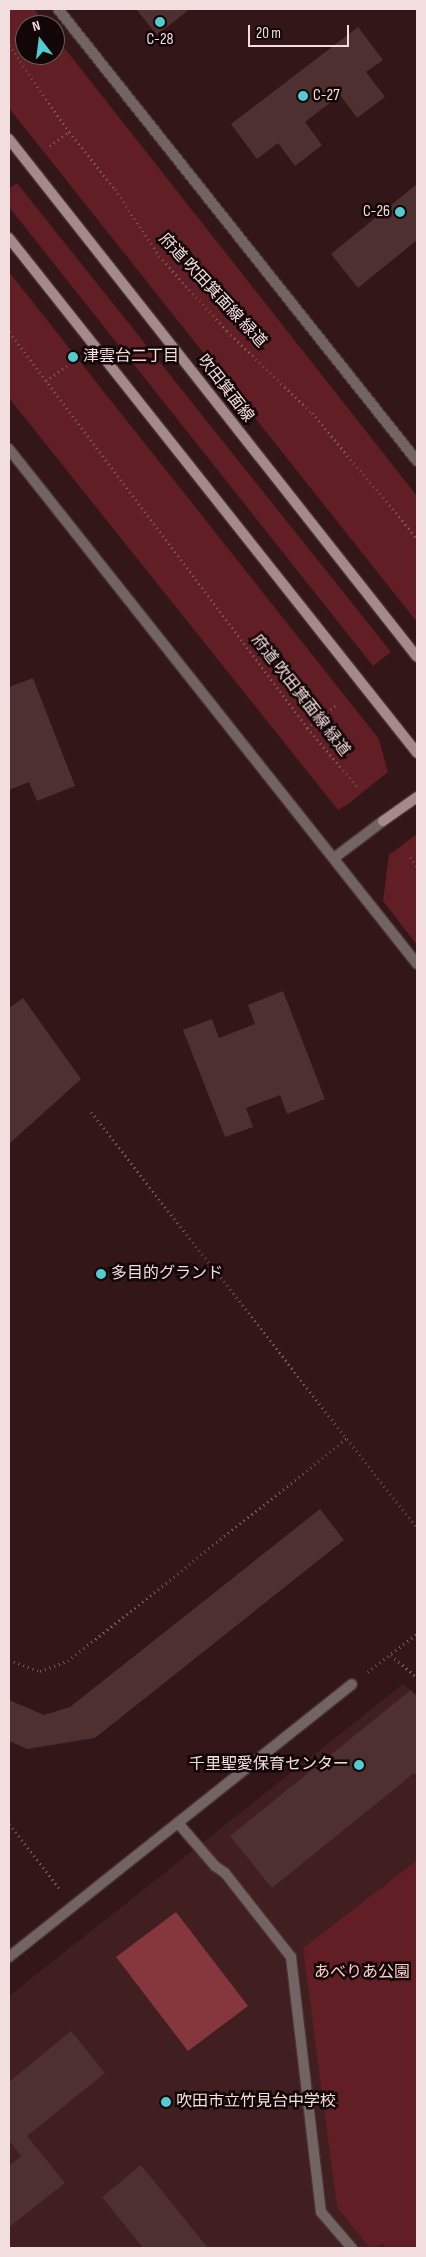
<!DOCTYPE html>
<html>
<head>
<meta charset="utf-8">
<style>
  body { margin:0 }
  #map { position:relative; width:426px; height:2257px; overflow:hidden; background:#321618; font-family:"Sofia Sans Condensed","Noto Sans JP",sans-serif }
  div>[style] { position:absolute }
  .built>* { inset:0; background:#411e20 }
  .green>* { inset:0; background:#611e25 }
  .water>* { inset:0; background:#85373d }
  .building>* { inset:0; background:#4f3031 }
  .path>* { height:3px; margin-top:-1.5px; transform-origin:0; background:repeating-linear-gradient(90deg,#765d5f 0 1px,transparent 0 5px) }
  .roads { filter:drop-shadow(1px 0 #4d3234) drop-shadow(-1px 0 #4d3234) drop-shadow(0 1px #4d3234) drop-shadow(0 -1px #4d3234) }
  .lane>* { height:10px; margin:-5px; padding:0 5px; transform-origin:5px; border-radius:5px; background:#736464 }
  .street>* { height:10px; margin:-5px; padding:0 5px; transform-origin:5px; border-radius:5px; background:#736464 }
  .secondary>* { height:10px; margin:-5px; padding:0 5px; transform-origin:5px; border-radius:5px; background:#a48a8a }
  .dots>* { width:14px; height:14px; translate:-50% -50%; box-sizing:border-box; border:2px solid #120606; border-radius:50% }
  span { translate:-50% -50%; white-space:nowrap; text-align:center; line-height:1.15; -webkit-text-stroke:5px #120606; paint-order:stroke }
  .poi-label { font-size:16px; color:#f2dede }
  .left { translate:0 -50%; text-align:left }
  .right { translate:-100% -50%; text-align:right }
  .street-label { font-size:16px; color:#f2dede }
  .park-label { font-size:16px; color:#fdcdcd }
  .frame { position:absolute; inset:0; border:10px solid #f2dede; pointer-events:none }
  .north { position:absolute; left:15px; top:15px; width:50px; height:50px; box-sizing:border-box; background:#120606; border:1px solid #6c5c5c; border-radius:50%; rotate:345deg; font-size:14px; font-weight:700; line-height:20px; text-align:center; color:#f2dede }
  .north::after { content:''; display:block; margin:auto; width:18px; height:22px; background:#52ccd0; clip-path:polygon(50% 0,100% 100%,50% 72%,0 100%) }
  .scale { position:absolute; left:248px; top:25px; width:101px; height:22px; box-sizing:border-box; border:2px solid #f2dede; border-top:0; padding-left:6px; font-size:15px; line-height:18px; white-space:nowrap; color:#f2dede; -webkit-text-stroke:4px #120606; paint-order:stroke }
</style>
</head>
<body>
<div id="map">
  <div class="built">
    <div style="clip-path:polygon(403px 1684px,417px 1695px,417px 1860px,303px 1948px,386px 2248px,9px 2248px,9px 1996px)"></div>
  </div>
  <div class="green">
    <div style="clip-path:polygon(9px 9px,34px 9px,46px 25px,25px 25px,25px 55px,55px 55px,55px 36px,417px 496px,417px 622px,9px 108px)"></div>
    <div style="clip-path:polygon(17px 183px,391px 652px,373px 666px,9px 207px,9px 189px)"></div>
    <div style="clip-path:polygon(9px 272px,379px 739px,388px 772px,348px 804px,338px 810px,9px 398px)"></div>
    <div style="clip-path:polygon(417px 834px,417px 945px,383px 901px,389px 855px)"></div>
    <div style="clip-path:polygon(417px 1860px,417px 2248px,386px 2248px,383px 2244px,370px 2248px,337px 2207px,303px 1948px)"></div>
  </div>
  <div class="water">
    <div style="clip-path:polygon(176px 1912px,248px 2006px,188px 2051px,116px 1957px)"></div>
  </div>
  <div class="building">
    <div style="clip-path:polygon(136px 9px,190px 9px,157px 35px)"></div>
    <div style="clip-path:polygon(358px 27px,383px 60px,366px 72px,385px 97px,357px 118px,340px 95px,305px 122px,322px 145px,295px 166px,278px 143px,257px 159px,231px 124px)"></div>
    <div style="clip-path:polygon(417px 184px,417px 240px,358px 288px,331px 254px)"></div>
    <div style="clip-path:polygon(33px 678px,75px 786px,37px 801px,29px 782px,9px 790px,9px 687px)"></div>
    <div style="clip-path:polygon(283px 991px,325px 1099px,287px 1114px,280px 1095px,246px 1108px,253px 1127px,225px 1137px,183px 1030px,212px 1019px,219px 1038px,255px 1024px,248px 1005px)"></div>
    <div style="clip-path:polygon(23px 998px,81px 1079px,9px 1144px,9px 1008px)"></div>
    <div style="clip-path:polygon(320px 1509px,344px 1540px,95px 1738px,27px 1749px,9px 1741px,9px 1700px,44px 1715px,70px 1707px)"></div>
    <div style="clip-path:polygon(411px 1690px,417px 1697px,417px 1777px,414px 1773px,272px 1888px,230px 1836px)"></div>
    <div style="clip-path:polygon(71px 2031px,105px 2073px,27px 2136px,65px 2183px,9px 2227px,9px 2166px,21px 2156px,9px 2140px,9px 2082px)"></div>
    <div style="clip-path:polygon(141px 2165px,208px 2248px,143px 2248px,102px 2197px)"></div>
  </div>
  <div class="path">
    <div style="left:9px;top:45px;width:106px;rotate:55.4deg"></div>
    <div style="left:69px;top:132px;width:73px;rotate:51.1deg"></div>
    <div style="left:115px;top:189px;width:80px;rotate:56.7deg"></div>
    <div style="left:159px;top:256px;width:101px;rotate:47.8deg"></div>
    <div style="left:227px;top:331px;width:118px;rotate:44deg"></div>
    <div style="left:312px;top:413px;width:163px;rotate:50deg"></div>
    <div style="left:50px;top:146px;width:24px;rotate:-36deg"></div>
    <div style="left:9px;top:332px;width:496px;rotate:53deg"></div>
    <div style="left:307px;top:728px;width:77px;rotate:49.2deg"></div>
    <div style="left:46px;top:381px;width:26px;rotate:-36deg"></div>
    <div style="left:307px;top:728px;width:37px;rotate:-38deg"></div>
    <div style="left:410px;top:857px;width:12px;rotate:55deg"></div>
    <div style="left:91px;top:1112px;width:529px;rotate:51.92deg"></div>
    <div style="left:391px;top:1655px;width:35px;rotate:41deg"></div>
    <div style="left:9px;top:1660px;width:33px;rotate:20deg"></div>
    <div style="left:40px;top:1671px;width:30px;rotate:-20deg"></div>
    <div style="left:68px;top:1661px;width:357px;rotate:-38.6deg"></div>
    <div style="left:368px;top:1672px;width:62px;rotate:-37.8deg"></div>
    <div style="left:9px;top:1824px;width:81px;rotate:52deg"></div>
  </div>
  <div class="roads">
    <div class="lane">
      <div style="left:178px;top:1823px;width:57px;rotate:49.3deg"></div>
      <div style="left:215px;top:1866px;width:12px;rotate:35deg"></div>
      <div style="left:225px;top:1873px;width:107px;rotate:51.8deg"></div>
      <div style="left:291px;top:1957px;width:257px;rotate:83.3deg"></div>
      <div style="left:321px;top:2212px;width:48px;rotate:49.3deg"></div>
    </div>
    <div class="street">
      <div style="left:58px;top:9px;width:577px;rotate:51.54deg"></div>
      <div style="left:9px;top:449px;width:657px;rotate:51.61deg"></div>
      <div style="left:334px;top:858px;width:61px;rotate:-37.1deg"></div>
      <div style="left:9px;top:1957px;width:438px;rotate:-38.5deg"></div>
    </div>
    <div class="secondary">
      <div style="left:9px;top:139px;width:659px;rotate:51.77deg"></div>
      <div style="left:9px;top:238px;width:657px;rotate:51.61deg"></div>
      <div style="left:383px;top:821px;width:42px;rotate:-35.2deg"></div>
    </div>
  </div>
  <div class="dots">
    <div style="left:160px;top:22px;background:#52ccd0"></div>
    <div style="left:303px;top:96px;background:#52ccd0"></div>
    <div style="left:400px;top:212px;background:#52ccd0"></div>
    <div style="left:73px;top:357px;background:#52ccd0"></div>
    <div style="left:101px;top:1274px;background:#52ccd0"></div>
    <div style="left:359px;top:1765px;background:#52ccd0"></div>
    <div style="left:166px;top:2102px;background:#52ccd0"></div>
  </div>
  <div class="poi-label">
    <span style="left:160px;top:40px">C-28</span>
    <span class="left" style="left:313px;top:96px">C-27</span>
    <span class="right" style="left:390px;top:212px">C-26</span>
    <span class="left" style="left:83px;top:357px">津雲台二丁目</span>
    <span class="left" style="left:111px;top:1274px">多目的グランド</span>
    <span class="right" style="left:349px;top:1765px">千里聖愛保育センター</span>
    <span class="left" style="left:176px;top:2102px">吹田市立竹見台中学校</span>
  </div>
  <div class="street-label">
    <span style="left:212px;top:291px;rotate:47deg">府道 吹田箕面線 緑道</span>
    <span style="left:225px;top:389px;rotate:52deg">吹田箕面線</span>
    <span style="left:300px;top:696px;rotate:52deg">府道 吹田箕面線 緑道</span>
  </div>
  <div class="park-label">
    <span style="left:362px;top:1973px">あべりあ公園</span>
  </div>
  <div class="frame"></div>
  <div class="north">N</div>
  <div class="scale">20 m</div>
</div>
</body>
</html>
